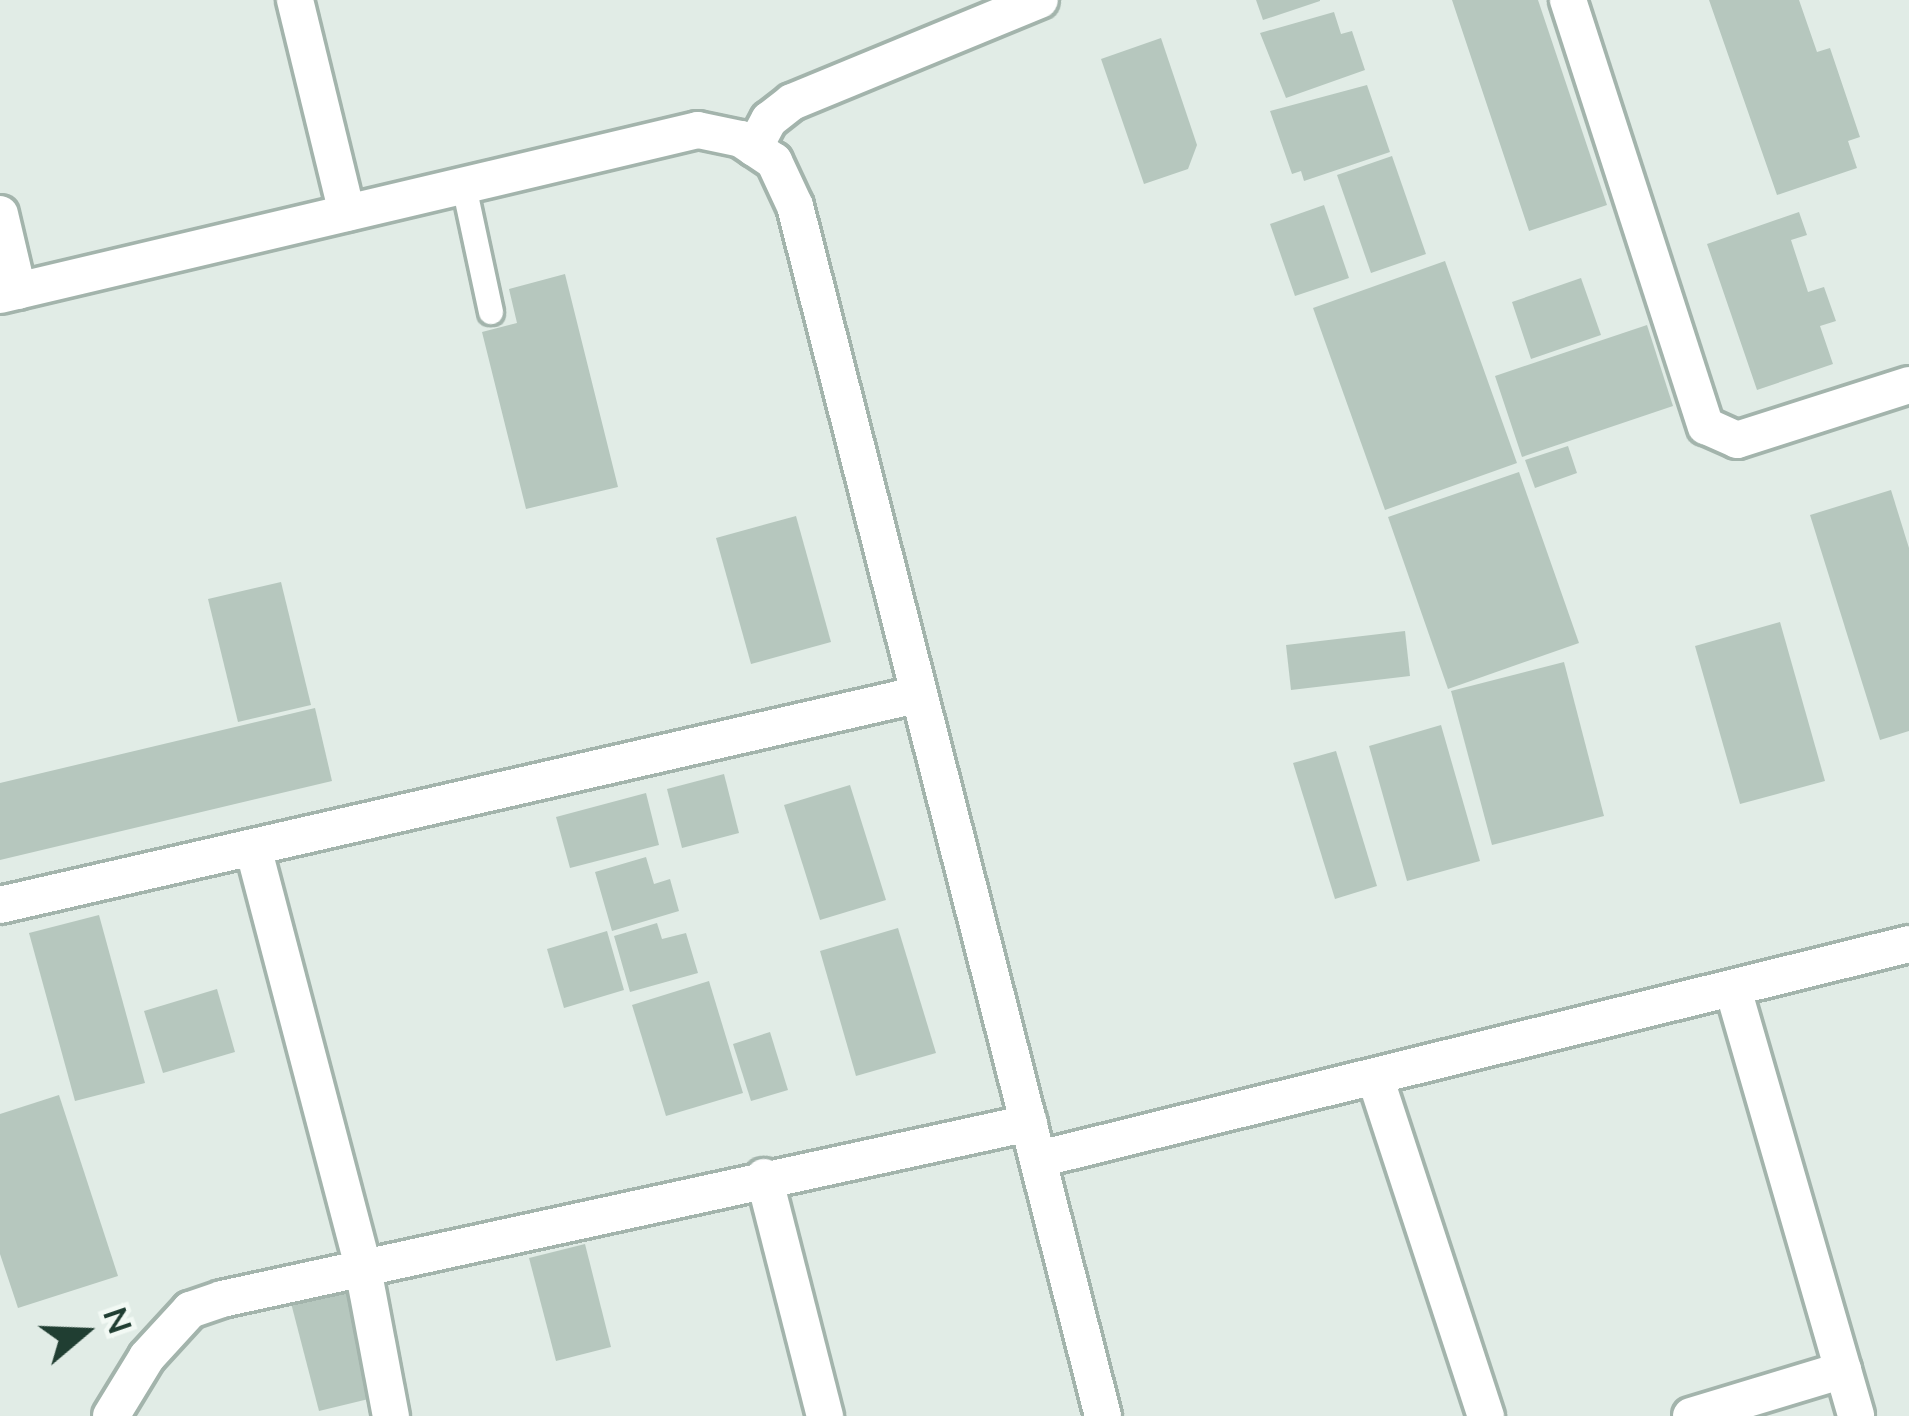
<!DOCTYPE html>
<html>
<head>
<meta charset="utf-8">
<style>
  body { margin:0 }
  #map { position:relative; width:1909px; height:1416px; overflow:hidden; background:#e1ece6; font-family:Mulish,sans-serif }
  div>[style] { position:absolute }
  .building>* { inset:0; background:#b6c7be }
  .roads { filter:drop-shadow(3px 0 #a3b4ac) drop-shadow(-3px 0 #a3b4ac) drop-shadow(0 3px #a3b4ac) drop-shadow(0 -3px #a3b4ac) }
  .lane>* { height:24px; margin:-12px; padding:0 12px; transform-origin:12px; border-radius:12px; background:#fff }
  .street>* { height:36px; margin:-18px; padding:0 18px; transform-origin:18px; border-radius:18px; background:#fff }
  .secondary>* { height:36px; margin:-18px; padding:0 18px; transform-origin:18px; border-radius:18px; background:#fff }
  span { translate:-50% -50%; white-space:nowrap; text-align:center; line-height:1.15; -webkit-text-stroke:9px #f2f9f4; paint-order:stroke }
  .north { position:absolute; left:24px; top:1272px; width:120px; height:120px; -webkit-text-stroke:9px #f2f9f4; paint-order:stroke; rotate:71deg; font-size:33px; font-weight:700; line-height:48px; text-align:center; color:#203e32 }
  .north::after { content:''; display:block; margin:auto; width:42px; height:54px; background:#203e32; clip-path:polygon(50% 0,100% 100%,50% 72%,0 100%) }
</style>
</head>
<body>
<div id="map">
  <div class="building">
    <div style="clip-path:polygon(1256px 0,1320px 0,1320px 1px,1263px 20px)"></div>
    <div style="clip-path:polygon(1452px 0,1538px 0,1607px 205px,1529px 231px)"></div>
    <div style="clip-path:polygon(1709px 0,1799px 0,1817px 52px,1830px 48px,1860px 137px,1848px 141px,1857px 168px,1777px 195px)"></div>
    <div style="clip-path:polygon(1334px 12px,1341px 34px,1352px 31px,1365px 70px,1286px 98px,1260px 33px)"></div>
    <div style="clip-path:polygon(1161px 38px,1197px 145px,1188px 169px,1144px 184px,1101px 59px)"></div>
    <div style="clip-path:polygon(1367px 85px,1390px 152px,1304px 181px,1301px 171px,1292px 174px,1270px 111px)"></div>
    <div style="clip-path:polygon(1392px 156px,1426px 254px,1371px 273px,1337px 175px)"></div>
    <div style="clip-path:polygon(1324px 205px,1349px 278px,1295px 296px,1270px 224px)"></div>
    <div style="clip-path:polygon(1799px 212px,1807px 235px,1791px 240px,1808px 292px,1824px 287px,1836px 321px,1820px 326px,1833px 364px,1757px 390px,1707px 244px)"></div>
    <div style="clip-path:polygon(1445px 261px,1517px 463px,1385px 510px,1313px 308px)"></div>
    <div style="clip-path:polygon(565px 274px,618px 487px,526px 509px,482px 332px,517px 323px,509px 289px)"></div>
    <div style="clip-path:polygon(1581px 278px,1601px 335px,1531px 359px,1512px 302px)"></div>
    <div style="clip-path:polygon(1647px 325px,1673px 406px,1522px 457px,1495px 376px)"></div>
    <div style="clip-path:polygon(1568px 446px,1577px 473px,1535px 488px,1525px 460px)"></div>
    <div style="clip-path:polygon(1519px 472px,1579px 643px,1448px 689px,1388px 517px)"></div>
    <div style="clip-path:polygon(1891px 490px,1909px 548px,1909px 731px,1880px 740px,1810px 515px)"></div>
    <div style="clip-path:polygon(796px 516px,831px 642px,751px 664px,716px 538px)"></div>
    <div style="clip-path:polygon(281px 582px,311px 705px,238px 722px,208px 599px)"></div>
    <div style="clip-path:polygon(1780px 622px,1825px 781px,1740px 804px,1695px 646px)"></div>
    <div style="clip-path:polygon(1405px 631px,1410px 676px,1291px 690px,1286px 645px)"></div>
    <div style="clip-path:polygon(1564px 662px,1604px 816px,1492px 845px,1451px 691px)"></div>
    <div style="clip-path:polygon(315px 708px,332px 781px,0 860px,0 783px)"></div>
    <div style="clip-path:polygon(1441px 725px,1480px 861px,1407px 881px,1369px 746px)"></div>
    <div style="clip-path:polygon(1336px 751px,1377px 886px,1335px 899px,1293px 763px)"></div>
    <div style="clip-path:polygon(724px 774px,739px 833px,682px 848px,667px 789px)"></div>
    <div style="clip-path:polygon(850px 785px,886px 900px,820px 920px,784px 805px)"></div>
    <div style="clip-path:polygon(646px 793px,659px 845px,570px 868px,556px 817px)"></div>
    <div style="clip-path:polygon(646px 857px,654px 884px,670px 879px,679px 911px,612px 931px,595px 872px)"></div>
    <div style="clip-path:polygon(99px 915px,145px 1083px,75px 1101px,29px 933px)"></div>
    <div style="clip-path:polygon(657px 923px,662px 939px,686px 933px,698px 973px,630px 992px,614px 936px)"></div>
    <div style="clip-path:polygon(898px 928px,936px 1053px,856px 1076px,820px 951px)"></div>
    <div style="clip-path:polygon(607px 931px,624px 990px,564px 1008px,547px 949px)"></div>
    <div style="clip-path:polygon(709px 981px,743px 1093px,666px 1116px,632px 1005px)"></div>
    <div style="clip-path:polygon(217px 989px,235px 1052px,163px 1073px,144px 1011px)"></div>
    <div style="clip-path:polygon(770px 1032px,788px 1090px,751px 1101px,733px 1044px)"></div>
    <div style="clip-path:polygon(59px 1095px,118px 1276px,18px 1308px,0 1254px,0 1114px)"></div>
    <div style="clip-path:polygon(585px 1244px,611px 1347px,556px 1361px,529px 1258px)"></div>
    <div style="clip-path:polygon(353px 1287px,381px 1396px,319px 1411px,291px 1303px)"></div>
  </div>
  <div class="roads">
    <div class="lane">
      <div style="left:464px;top:186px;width:129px;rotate:77.9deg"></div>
    </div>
    <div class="street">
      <div style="left:295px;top:0;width:219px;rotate:76.3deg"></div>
      <div style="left:1568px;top:0;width:448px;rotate:72.1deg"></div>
      <div style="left:1706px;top:426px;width:34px;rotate:24deg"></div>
      <div style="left:1737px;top:440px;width:181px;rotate:-17.7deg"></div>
      <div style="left:754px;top:148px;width:32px;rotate:-62deg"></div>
      <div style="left:769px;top:120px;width:29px;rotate:-38deg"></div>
      <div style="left:792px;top:102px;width:268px;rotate:-22.4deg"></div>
      <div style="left:0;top:214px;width:79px;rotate:76.8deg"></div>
      <div style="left:254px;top:851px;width:426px;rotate:75.3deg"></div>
      <div style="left:362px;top:1263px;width:156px;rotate:79.3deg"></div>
      <div style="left:0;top:905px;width:940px;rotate:-12.91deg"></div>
      <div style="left:1733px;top:989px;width:444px;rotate:73.9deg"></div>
      <div style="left:1375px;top:1077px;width:357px;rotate:71.9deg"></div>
      <div style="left:1039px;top:1159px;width:896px;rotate:-13.88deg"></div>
      <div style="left:764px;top:1177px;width:247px;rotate:75.7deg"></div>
      <div style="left:111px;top:1416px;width:69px;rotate:-58.6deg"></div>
      <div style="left:147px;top:1357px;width:64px;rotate:-47.5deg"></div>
      <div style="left:190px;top:1310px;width:34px;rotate:-19deg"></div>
      <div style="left:222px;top:1299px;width:826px;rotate:-12.3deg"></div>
      <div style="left:1691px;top:1416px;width:159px;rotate:-16.8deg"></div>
    </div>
    <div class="secondary">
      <div style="left:0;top:295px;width:717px;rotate:-13.3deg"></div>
      <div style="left:698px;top:130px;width:44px;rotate:11.8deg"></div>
      <div style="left:741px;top:139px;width:40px;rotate:34deg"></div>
      <div style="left:774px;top:161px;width:50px;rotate:65deg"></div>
      <div style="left:795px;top:206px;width:1249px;rotate:75.72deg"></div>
    </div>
  </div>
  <div class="north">N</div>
</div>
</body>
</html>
